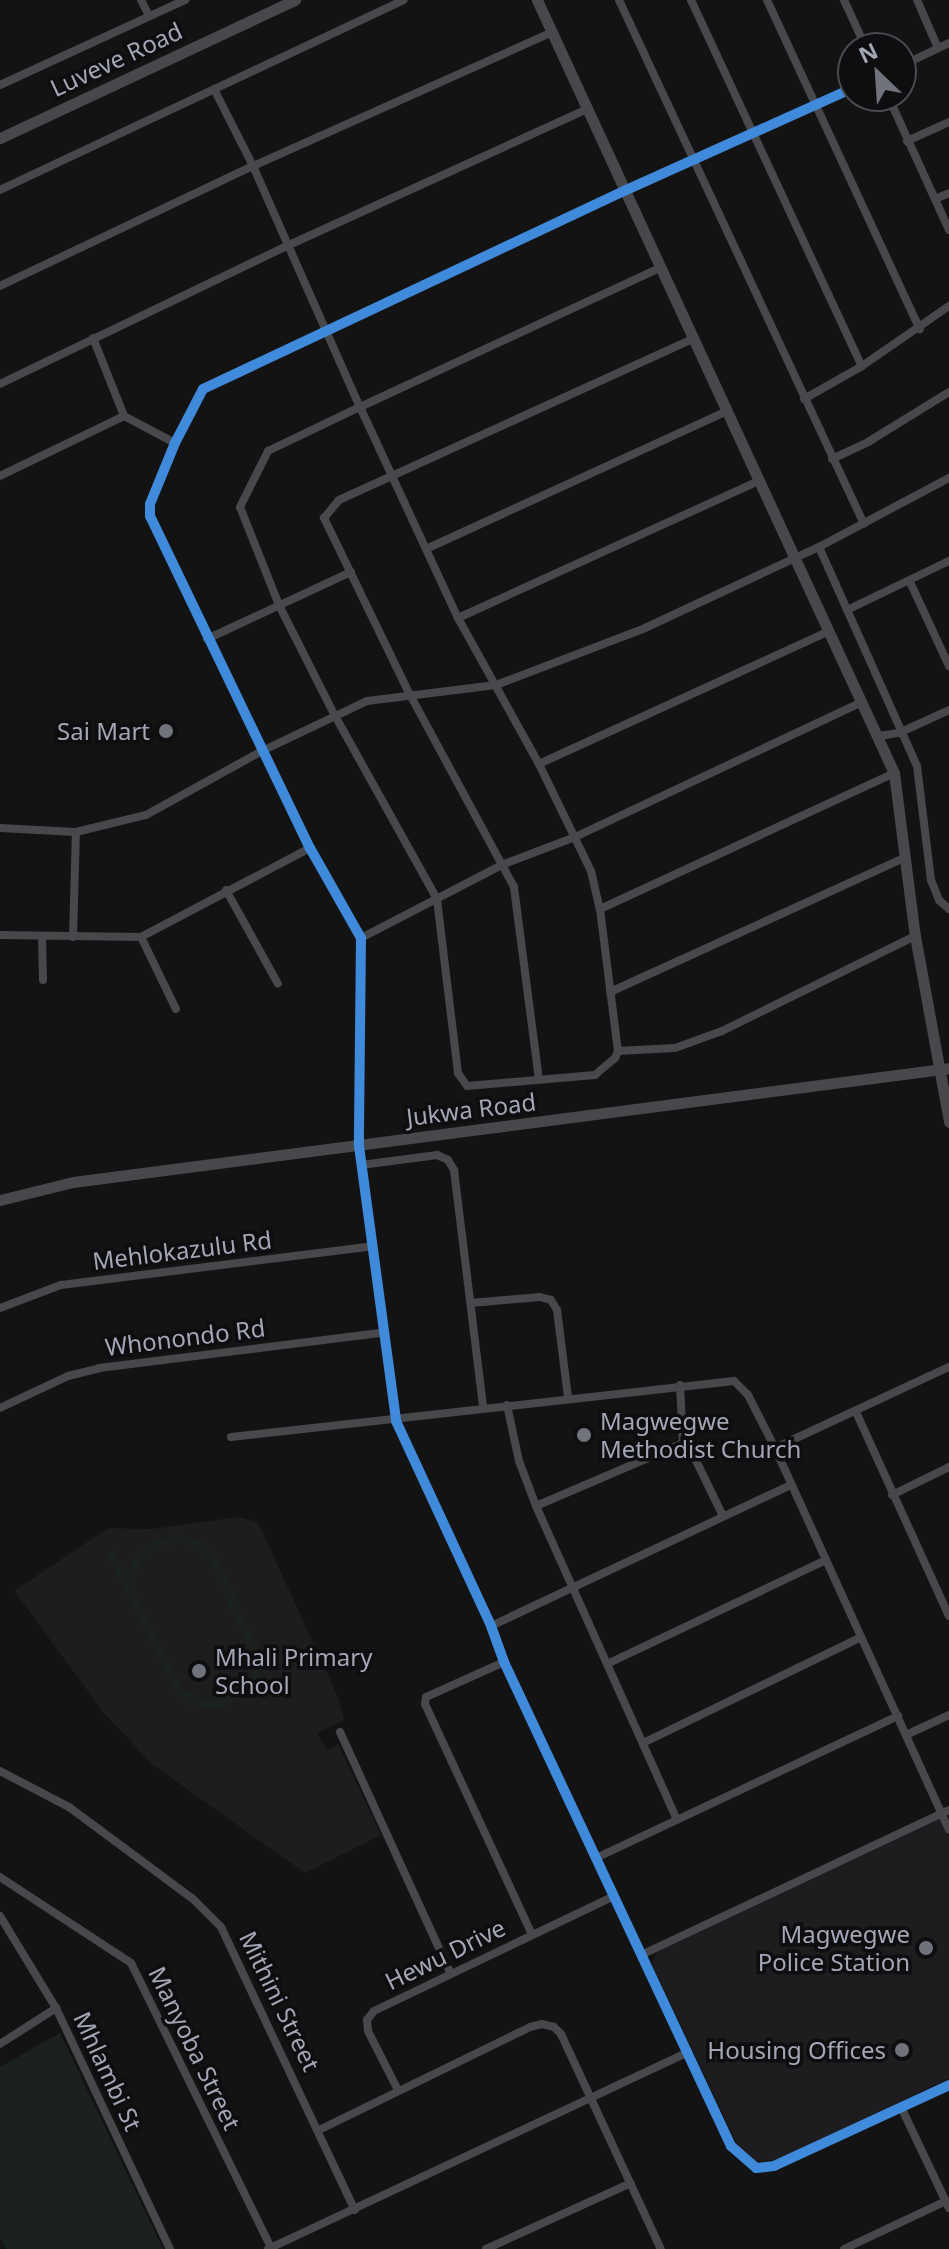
<!DOCTYPE html>
<html>
<head>
<meta charset="utf-8">
<style>
  body { margin:0 }
  #map { position:relative; width:949px; height:2249px; overflow:hidden; background:#131313; font-family:"Noto Sans",sans-serif }
  div>[style] { position:absolute }
  .built>* { inset:0; background:#1d1d1f }
  .green>* { inset:0; background:#1b221d }
  .minor>* { height:8px; margin:-4px; padding:0 4px; transform-origin:4px; border-radius:4px; background:#47484c }
  .tertiary>* { height:11px; margin:-5.5px; padding:0 5.5px; transform-origin:5.5px; border-radius:5.5px; background:#47484c }
  .cycleway>* { height:10px; margin:-5px; padding:0 5px; transform-origin:5px; border-radius:5px; background:#408adc }
  .dots>* { width:22px; height:22px; translate:-50% -50%; box-sizing:border-box; border:4px solid #0e0d0f; border-radius:50% }
  span { translate:-50% -50%; white-space:nowrap; text-align:center; line-height:1.15; -webkit-text-stroke:7px #0e0d0f; paint-order:stroke }
  .street-label { font-size:24px; color:#a3a6b5 }
  .poi-label { font-size:24px; color:#a3a6b5 }
  .right { translate:-100% -50%; text-align:right }
  .left { translate:0 -50%; text-align:left }
  .north { position:absolute; left:837px; top:32px; width:80px; height:80px; box-sizing:border-box; background:#0e0d0f; border:2px solid #4a4a51; border-radius:50%; rotate:335deg; font-size:22px; font-weight:700; line-height:32px; text-align:center; color:#a3a6b5 }
  .north::after { content:''; display:block; margin:auto; width:28px; height:36px; background:#71737c; clip-path:polygon(50% 0,100% 100%,50% 72%,0 100%) }
</style>
</head>
<body>
<div id="map">
  <div class="built">
    <div style="clip-path:polygon(238px 1517px,258px 1522px,338px 1697px,344px 1720px,317px 1733px,327px 1750px,338px 1744px,381px 1835px,305px 1873px,153px 1765px,104px 1713px,14px 1591px,108px 1528px,152px 1529px)"></div>
    <div style="clip-path:polygon(941px 1819px,949px 1837px,949px 2078px,777px 2160px,756px 2162px,742px 2152px,736px 2142px,652px 1964px,657px 1952px)"></div>
  </div>
  <div class="green">
    <div style="clip-path:polygon(evenodd,176px 1535px,197px 1539px,217px 1556px,262px 1657px,261px 1675px,249px 1693px,222px 1707px,196px 1707px,177px 1697px,107px 1555px,114px 1551px,126px 1576px,134px 1558px,153px 1542px,176px 1535px,174px 1543px,192px 1545px,209px 1560px,251px 1653px,254px 1665px,250px 1681px,231px 1694px,203px 1699px,184px 1691px,135px 1591px,134px 1576px,139px 1564px,154px 1550px,174px 1543px)"></div>
    <div style="clip-path:polygon(60px 2033px,163px 2249px,7px 2249px,0 2238px,0 2067px)"></div>
  </div>
  <div class="minor">
    <div style="left:141px;top:0;width:18px;rotate:63deg"></div>
    <div style="left:619px;top:0;width:578px;rotate:64.94deg"></div>
    <div style="left:691px;top:0;width:404px;rotate:65deg"></div>
    <div style="left:767px;top:0;width:363px;rotate:65.1deg"></div>
    <div style="left:844px;top:0;width:53px;rotate:65.4deg"></div>
    <div style="left:917px;top:0;width:52px;rotate:66.4deg"></div>
    <div style="left:901px;top:66px;width:53px;rotate:-25.6deg"></div>
    <div style="left:0;top:85px;width:204px;rotate:-24.7deg"></div>
    <div style="left:853px;top:88px;width:249px;rotate:155.8deg"></div>
    <div style="left:626px;top:190px;width:467px;rotate:154.8deg"></div>
    <div style="left:203px;top:389px;width:61px;rotate:117.4deg"></div>
    <div style="left:175px;top:443px;width:66px;rotate:112.3deg"></div>
    <div style="left:150px;top:504px;width:12px;rotate:90deg"></div>
    <div style="left:150px;top:516px;width:369px;rotate:64.3deg"></div>
    <div style="left:310px;top:848px;width:103px;rotate:60.5deg"></div>
    <div style="left:361px;top:938px;width:208px;rotate:90.6deg"></div>
    <div style="left:359px;top:1146px;width:277px;rotate:82.3deg"></div>
    <div style="left:396px;top:1421px;width:226px;rotate:65.1deg"></div>
    <div style="left:491px;top:1626px;width:38px;rotate:70deg"></div>
    <div style="left:504px;top:1662px;width:535px;rotate:64.87deg"></div>
    <div style="left:731px;top:2146px;width:33px;rotate:41deg"></div>
    <div style="left:756px;top:2168px;width:18px;rotate:-6deg"></div>
    <div style="left:774px;top:2166px;width:193px;rotate:-24.8deg"></div>
    <div style="left:214px;top:89px;width:86px;rotate:63.1deg"></div>
    <div style="left:253px;top:166px;width:264px;rotate:66.1deg"></div>
    <div style="left:360px;top:407px;width:233px;rotate:65.1deg"></div>
    <div style="left:458px;top:618px;width:167px;rotate:61deg"></div>
    <div style="left:539px;top:764px;width:119px;rotate:64.1deg"></div>
    <div style="left:591px;top:871px;width:39px;rotate:77deg"></div>
    <div style="left:600px;top:909px;width:143px;rotate:82.8deg"></div>
    <div style="left:618px;top:1051px;width:8px;rotate:113deg"></div>
    <div style="left:615px;top:1058px;width:26px;rotate:140deg"></div>
    <div style="left:595px;top:1075px;width:128px;rotate:175.1deg"></div>
    <div style="left:467px;top:1086px;width:16px;rotate:-125deg"></div>
    <div style="left:458px;top:1073px;width:175px;rotate:-96.9deg"></div>
    <div style="left:437px;top:899px;width:212px;rotate:-119.1deg"></div>
    <div style="left:334px;top:714px;width:122px;rotate:-116.8deg"></div>
    <div style="left:279px;top:605px;width:105px;rotate:-111.7deg"></div>
    <div style="left:240px;top:507px;width:63px;rotate:-63.4deg"></div>
    <div style="left:268px;top:451px;width:102px;rotate:-25.6deg"></div>
    <div style="left:360px;top:407px;width:333px;rotate:-24.9deg"></div>
    <div style="left:888px;top:96px;width:147px;rotate:65.5deg"></div>
    <div style="left:907px;top:141px;width:46px;rotate:-24.3deg"></div>
    <div style="left:0;top:190px;width:446px;rotate:-25.2deg"></div>
    <div style="left:935px;top:199px;width:15px;rotate:-23deg"></div>
    <div style="left:0;top:286px;width:280px;rotate:-25.4deg"></div>
    <div style="left:253px;top:166px;width:328px;rotate:-24.1deg"></div>
    <div style="left:93px;top:338px;width:84px;rotate:68.3deg"></div>
    <div style="left:124px;top:416px;width:58px;rotate:27.9deg"></div>
    <div style="left:0;top:384px;width:321px;rotate:-25.7deg"></div>
    <div style="left:289px;top:245px;width:328px;rotate:-24.5deg"></div>
    <div style="left:804px;top:399px;width:67px;rotate:-29.6deg"></div>
    <div style="left:862px;top:366px;width:106px;rotate:-34.6deg"></div>
    <div style="left:832px;top:459px;width:40px;rotate:-25deg"></div>
    <div style="left:868px;top:442px;width:95px;rotate:-31.7deg"></div>
    <div style="left:0;top:476px;width:138px;rotate:-25.8deg"></div>
    <div style="left:819px;top:547px;width:240px;rotate:65.9deg"></div>
    <div style="left:917px;top:766px;width:115px;rotate:83deg"></div>
    <div style="left:931px;top:880px;width:22px;rotate:68deg"></div>
    <div style="left:939px;top:900px;width:13px;rotate:42deg"></div>
    <div style="left:426px;top:549px;width:331px;rotate:-24.6deg"></div>
    <div style="left:910px;top:582px;width:93px;rotate:65.1deg"></div>
    <div style="left:847px;top:610px;width:113px;rotate:-25.7deg"></div>
    <div style="left:458px;top:618px;width:330px;rotate:-24.5deg"></div>
    <div style="left:207px;top:639px;width:159px;rotate:-25deg"></div>
    <div style="left:879px;top:736px;width:20px;rotate:-9deg"></div>
    <div style="left:899px;top:733px;width:55px;rotate:-24.7deg"></div>
    <div style="left:539px;top:764px;width:319px;rotate:-24.6deg"></div>
    <div style="left:0;top:828px;width:76px;rotate:3deg"></div>
    <div style="left:76px;top:832px;width:72px;rotate:-13.7deg"></div>
    <div style="left:146px;top:815px;width:132px;rotate:-28.9deg"></div>
    <div style="left:262px;top:751px;width:116px;rotate:-25.5deg"></div>
    <div style="left:367px;top:701px;width:130px;rotate:-7.1deg"></div>
    <div style="left:496px;top:685px;width:160px;rotate:-20.9deg"></div>
    <div style="left:645px;top:628px;width:192px;rotate:-25deg"></div>
    <div style="left:819px;top:547px;width:147px;rotate:-28deg"></div>
    <div style="left:226px;top:890px;width:107px;rotate:61deg"></div>
    <div style="left:600px;top:909px;width:324px;rotate:-24.8deg"></div>
    <div style="left:0;top:935px;width:141px;rotate:0.8deg"></div>
    <div style="left:141px;top:937px;width:191px;rotate:-27.8deg"></div>
    <div style="left:42px;top:936px;width:44px;rotate:88.7deg"></div>
    <div style="left:73px;top:937px;width:105px;rotate:-88.4deg"></div>
    <div style="left:141px;top:937px;width:80px;rotate:64.1deg"></div>
    <div style="left:361px;top:938px;width:161px;rotate:-27.4deg"></div>
    <div style="left:504px;top:864px;width:76px;rotate:-20.8deg"></div>
    <div style="left:575px;top:837px;width:317px;rotate:-25.2deg"></div>
    <div style="left:610px;top:992px;width:325px;rotate:-24.5deg"></div>
    <div style="left:618px;top:1051px;width:57px;rotate:-3deg"></div>
    <div style="left:675px;top:1048px;width:50px;rotate:-19.9deg"></div>
    <div style="left:722px;top:1031px;width:215px;rotate:-26.2deg"></div>
    <div style="left:539px;top:1080px;width:195px;rotate:-97.4deg"></div>
    <div style="left:514px;top:887px;width:221px;rotate:-118.4deg"></div>
    <div style="left:409px;top:693px;width:195px;rotate:-115.9deg"></div>
    <div style="left:324px;top:518px;width:23px;rotate:-50deg"></div>
    <div style="left:339px;top:500px;width:390px;rotate:-24.5deg"></div>
    <div style="left:361px;top:1165px;width:77px;rotate:-7.5deg"></div>
    <div style="left:437px;top:1155px;width:12px;rotate:24deg"></div>
    <div style="left:448px;top:1160px;width:12px;rotate:59deg"></div>
    <div style="left:454px;top:1170px;width:239px;rotate:83deg"></div>
    <div style="left:471px;top:1303px;width:69px;rotate:-5deg"></div>
    <div style="left:540px;top:1297px;width:11px;rotate:15deg"></div>
    <div style="left:551px;top:1300px;width:12px;rotate:59deg"></div>
    <div style="left:557px;top:1310px;width:88px;rotate:82.8deg"></div>
    <div style="left:0;top:1308px;width:65px;rotate:-20.7deg"></div>
    <div style="left:61px;top:1285px;width:314px;rotate:-7.1deg"></div>
    <div style="left:680px;top:1385px;width:58px;rotate:87deg"></div>
    <div style="left:507px;top:1405px;width:57px;rotate:77.9deg"></div>
    <div style="left:519px;top:1461px;width:48px;rotate:69.3deg"></div>
    <div style="left:536px;top:1506px;width:344px;rotate:65.8deg"></div>
    <div style="left:0;top:1408px;width:75px;rotate:-25.2deg"></div>
    <div style="left:68px;top:1376px;width:32px;rotate:-14deg"></div>
    <div style="left:99px;top:1368px;width:285px;rotate:-7.1deg"></div>
    <div style="left:856px;top:1412px;width:224px;rotate:65.5deg"></div>
    <div style="left:231px;top:1437px;width:506px;rotate:-6.35deg"></div>
    <div style="left:734px;top:1381px;width:20px;rotate:45deg"></div>
    <div style="left:748px;top:1395px;width:59px;rotate:63deg"></div>
    <div style="left:775px;top:1448px;width:419px;rotate:65.5deg"></div>
    <div style="left:775px;top:1448px;width:192px;rotate:-25deg"></div>
    <div style="left:892px;top:1495px;width:64px;rotate:-26.2deg"></div>
    <div style="left:536px;top:1506px;width:160px;rotate:-23.2deg"></div>
    <div style="left:683px;top:1443px;width:5px;rotate:11deg"></div>
    <div style="left:688px;top:1444px;width:78px;rotate:64.1deg"></div>
    <div style="left:491px;top:1626px;width:331px;rotate:-25.2deg"></div>
    <div style="left:504px;top:1662px;width:85px;rotate:155.8deg"></div>
    <div style="left:426px;top:1697px;width:7px;rotate:98deg"></div>
    <div style="left:425px;top:1704px;width:254px;rotate:65.1deg"></div>
    <div style="left:607px;top:1664px;width:242px;rotate:-25.4deg"></div>
    <div style="left:340px;top:1732px;width:264px;rotate:65.4deg"></div>
    <div style="left:906px;top:1735px;width:47px;rotate:-24.9deg"></div>
    <div style="left:643px;top:1743px;width:242px;rotate:-25.9deg"></div>
    <div style="left:0;top:1771px;width:78px;rotate:27.6deg"></div>
    <div style="left:69px;top:1807px;width:154px;rotate:36.6deg"></div>
    <div style="left:193px;top:1899px;width:40px;rotate:45deg"></div>
    <div style="left:221px;top:1927px;width:313px;rotate:64.7deg"></div>
    <div style="left:596px;top:1858px;width:334px;rotate:-25.2deg"></div>
    <div style="left:0;top:1877px;width:157px;rotate:33.3deg"></div>
    <div style="left:131px;top:1963px;width:317px;rotate:63.8deg"></div>
    <div style="left:0;top:1916px;width:108px;rotate:58.7deg"></div>
    <div style="left:56px;top:2008px;width:267px;rotate:64.7deg"></div>
    <div style="left:641px;top:1955px;width:340px;rotate:-25.2deg"></div>
    <div style="left:0;top:2044px;width:67px;rotate:-32.7deg"></div>
    <div style="left:398px;top:2090px;width:66px;rotate:-117deg"></div>
    <div style="left:368px;top:2031px;width:11px;rotate:-95deg"></div>
    <div style="left:367px;top:2020px;width:11px;rotate:-52deg"></div>
    <div style="left:374px;top:2011px;width:266px;rotate:-25.6deg"></div>
    <div style="left:901px;top:2107px;width:112px;rotate:64.6deg"></div>
    <div style="left:319px;top:2130px;width:235px;rotate:-26deg"></div>
    <div style="left:530px;top:2027px;width:12px;rotate:-14deg"></div>
    <div style="left:542px;top:2024px;width:12px;rotate:14deg"></div>
    <div style="left:554px;top:2027px;width:10px;rotate:45deg"></div>
    <div style="left:561px;top:2034px;width:237px;rotate:65.1deg"></div>
    <div style="left:268px;top:2249px;width:464px;rotate:-25.1deg"></div>
    <div style="left:486px;top:2249px;width:159px;rotate:-24.5deg"></div>
    <div style="left:844px;top:2249px;width:113px;rotate:-25.2deg"></div>
  </div>
  <div class="tertiary">
    <div style="left:537px;top:0;width:851px;rotate:65.21deg"></div>
    <div style="left:894px;top:773px;width:164px;rotate:82.7deg"></div>
    <div style="left:915px;top:936px;width:189px;rotate:79.6deg"></div>
    <div style="left:0;top:138px;width:326px;rotate:-25.1deg"></div>
    <div style="left:0;top:1200px;width:75px;rotate:-13.9deg"></div>
    <div style="left:73px;top:1182px;width:883px;rotate:-7.41deg"></div>
  </div>
  <div class="cycleway">
    <div style="left:853px;top:88px;width:249px;rotate:155.8deg"></div>
    <div style="left:626px;top:190px;width:467px;rotate:154.8deg"></div>
    <div style="left:203px;top:389px;width:61px;rotate:117.4deg"></div>
    <div style="left:175px;top:443px;width:66px;rotate:112.3deg"></div>
    <div style="left:150px;top:504px;width:12px;rotate:90deg"></div>
    <div style="left:150px;top:516px;width:369px;rotate:64.3deg"></div>
    <div style="left:310px;top:848px;width:103px;rotate:60.5deg"></div>
    <div style="left:361px;top:938px;width:208px;rotate:90.6deg"></div>
    <div style="left:359px;top:1146px;width:277px;rotate:82.3deg"></div>
    <div style="left:396px;top:1421px;width:226px;rotate:65.1deg"></div>
    <div style="left:491px;top:1626px;width:38px;rotate:70deg"></div>
    <div style="left:504px;top:1662px;width:535px;rotate:64.87deg"></div>
    <div style="left:731px;top:2146px;width:33px;rotate:41deg"></div>
    <div style="left:756px;top:2168px;width:18px;rotate:-6deg"></div>
    <div style="left:774px;top:2166px;width:193px;rotate:-24.8deg"></div>
  </div>
  <div class="dots">
    <div style="left:166px;top:731px;background:#71737c"></div>
    <div style="left:584px;top:1435px;background:#71737c"></div>
    <div style="left:199px;top:1671px;background:#71737c"></div>
    <div style="left:926px;top:1948px;background:#71737c"></div>
    <div style="left:902px;top:2050px;background:#71737c"></div>
  </div>
  <div class="street-label">
    <span style="left:116px;top:59px;rotate:-25deg">Luveve Road</span>
    <span style="left:471px;top:1109px;rotate:-7deg">Jukwa Road</span>
    <span style="left:182px;top:1250px;rotate:-7deg">Mehlokazulu Rd</span>
    <span style="left:185px;top:1337px;rotate:-7deg">Whonondo Rd</span>
    <span style="left:445px;top:1954px;rotate:-26deg">Hewu Drive</span>
    <span style="left:280px;top:2001px;rotate:64deg">Mithini Street</span>
    <span style="left:195px;top:2048px;rotate:64deg">Manyoba Street</span>
    <span style="left:108px;top:2071px;rotate:65deg">Mhlambi St</span>
  </div>
  <div class="poi-label">
    <span class="right" style="left:150px;top:731px">Sai Mart</span>
    <span class="left" style="left:600px;top:1435px">Magwegwe<br>Methodist Church</span>
    <span class="left" style="left:215px;top:1671px">Mhali Primary<br>School</span>
    <span class="right" style="left:910px;top:1948px">Magwegwe<br>Police Station</span>
    <span class="right" style="left:886px;top:2050px">Housing Offices</span>
  </div>
  <div class="north">N</div>
</div>
</body>
</html>
